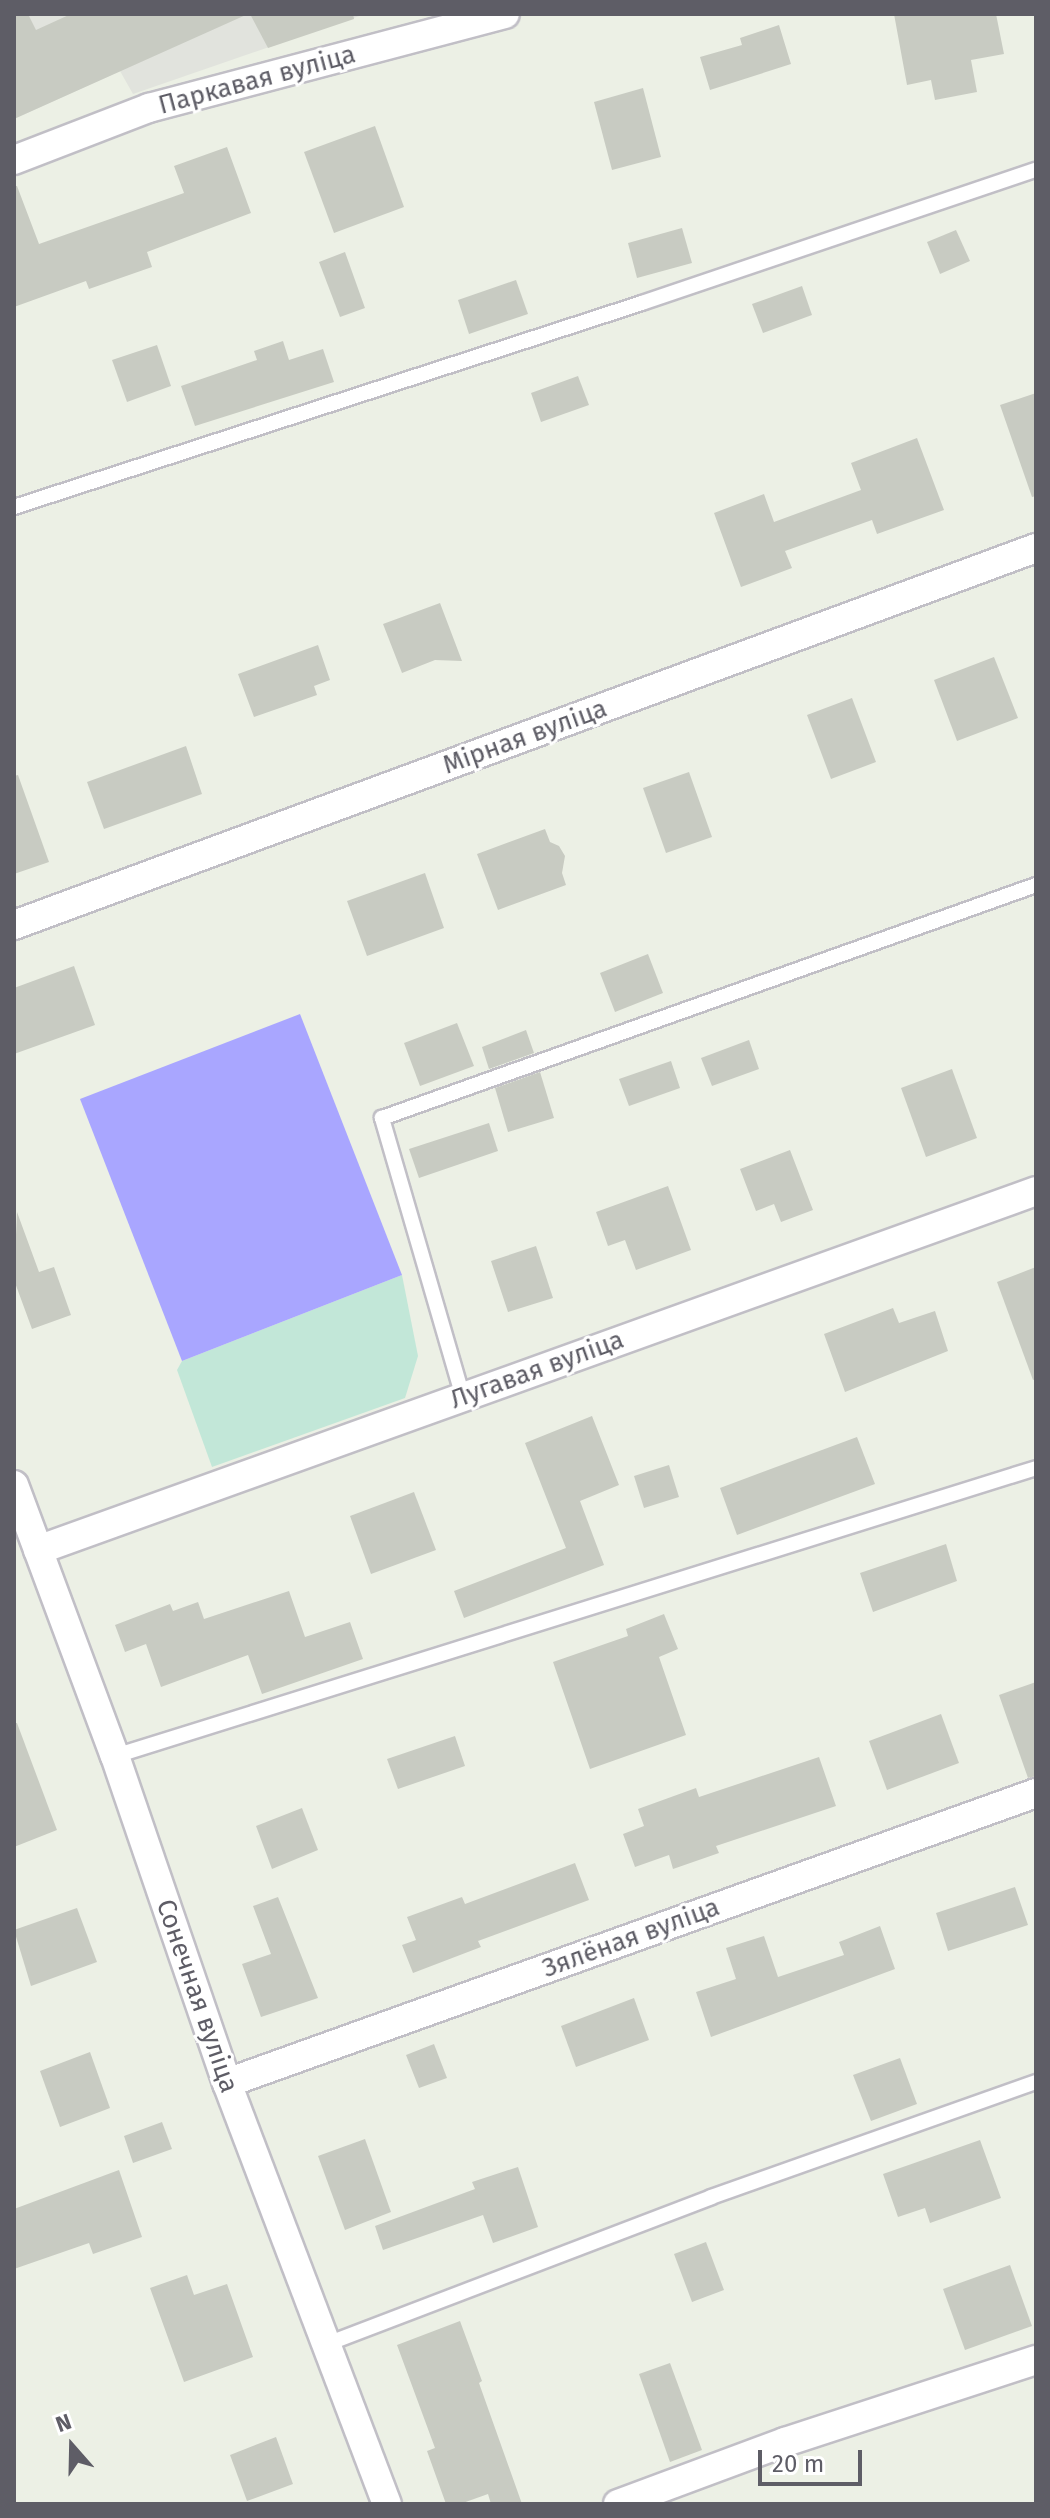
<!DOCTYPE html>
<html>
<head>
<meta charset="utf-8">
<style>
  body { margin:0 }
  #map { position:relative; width:1050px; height:2518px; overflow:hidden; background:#ecf0e5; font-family:"Fira Sans",sans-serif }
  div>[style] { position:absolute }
  .industrial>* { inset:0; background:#e1e3dd }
  .green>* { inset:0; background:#c2e7d8 }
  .water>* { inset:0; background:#a9a6ff }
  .building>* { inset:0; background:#c8cbc2 }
  .roads { filter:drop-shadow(2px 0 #c1bfc6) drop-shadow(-2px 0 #c1bfc6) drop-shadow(0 2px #c1bfc6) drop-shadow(0 -2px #c1bfc6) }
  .service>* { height:14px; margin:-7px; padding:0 7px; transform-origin:7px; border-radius:7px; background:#fff }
  .minor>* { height:28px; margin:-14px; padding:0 14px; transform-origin:14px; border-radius:14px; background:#fff }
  span { translate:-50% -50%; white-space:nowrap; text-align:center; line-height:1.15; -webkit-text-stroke:6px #fff; paint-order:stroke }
  .street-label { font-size:26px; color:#5e5d66 }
  .frame { position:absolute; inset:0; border:16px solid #5e5d66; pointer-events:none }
  .north { position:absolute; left:32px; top:2406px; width:80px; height:80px; -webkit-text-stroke:6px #fff; paint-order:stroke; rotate:340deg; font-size:22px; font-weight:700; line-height:32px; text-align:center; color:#5e5d66 }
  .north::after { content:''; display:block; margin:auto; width:28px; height:36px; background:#5e5d66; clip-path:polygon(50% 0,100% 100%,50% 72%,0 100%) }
  .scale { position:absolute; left:758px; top:2450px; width:104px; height:36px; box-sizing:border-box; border:4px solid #5e5d66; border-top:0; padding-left:10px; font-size:24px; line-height:28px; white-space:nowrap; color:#5e5d66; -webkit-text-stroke:6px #fff; paint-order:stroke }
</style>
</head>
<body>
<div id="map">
  <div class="industrial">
    <div style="clip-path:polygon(14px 14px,365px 14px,133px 94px,120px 71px,14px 119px)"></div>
  </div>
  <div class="green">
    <div style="clip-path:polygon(402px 1275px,418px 1356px,405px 1398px,212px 1467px,177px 1370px,182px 1361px)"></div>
  </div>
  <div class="water">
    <div style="clip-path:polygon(300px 1014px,402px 1275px,182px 1361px,80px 1099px)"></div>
  </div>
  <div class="building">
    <div style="clip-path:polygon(14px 14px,28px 14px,36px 30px,71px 14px,248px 14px,14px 119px)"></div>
    <div style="clip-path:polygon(250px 14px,353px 14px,354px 19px,268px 48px)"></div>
    <div style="clip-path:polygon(894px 14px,996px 14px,1004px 54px,971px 60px,977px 92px,935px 100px,931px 80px,907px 85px)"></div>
    <div style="clip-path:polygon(779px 25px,791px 64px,710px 90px,700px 57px,742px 45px,740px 38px)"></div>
    <div style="clip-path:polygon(643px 88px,661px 157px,612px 170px,594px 102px)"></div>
    <div style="clip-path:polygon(375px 126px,404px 207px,334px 233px,304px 152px)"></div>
    <div style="clip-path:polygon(227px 147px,251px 213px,147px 252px,152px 267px,89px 289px,86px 281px,14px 307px,14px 186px,17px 186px,39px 244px,184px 193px,174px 166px)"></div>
    <div style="clip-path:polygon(682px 228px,692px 263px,637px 278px,628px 243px)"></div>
    <div style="clip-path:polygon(956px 230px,970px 261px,940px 274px,927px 242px)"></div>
    <div style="clip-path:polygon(345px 252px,365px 308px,340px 317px,319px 262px)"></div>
    <div style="clip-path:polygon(516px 280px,528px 314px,469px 334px,458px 300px)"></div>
    <div style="clip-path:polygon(802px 286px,812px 315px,763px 333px,752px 304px)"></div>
    <div style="clip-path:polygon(283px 341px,289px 360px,323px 349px,334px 382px,195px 426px,181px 386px,257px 360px,254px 351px)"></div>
    <div style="clip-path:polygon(157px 345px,171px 386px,127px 402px,112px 360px)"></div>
    <div style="clip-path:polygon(578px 376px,589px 405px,541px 422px,531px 393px)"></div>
    <div style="clip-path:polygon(1036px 393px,1036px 496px,1032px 497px,1000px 405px)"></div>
    <div style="clip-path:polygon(917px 438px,944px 510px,877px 534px,872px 520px,785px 551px,792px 568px,741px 587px,714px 513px,764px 494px,774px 522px,861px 490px,851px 463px)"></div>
    <div style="clip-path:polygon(440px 603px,462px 661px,435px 660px,402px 673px,383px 624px)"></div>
    <div style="clip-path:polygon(318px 645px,330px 680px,314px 686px,317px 695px,254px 717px,238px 674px)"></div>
    <div style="clip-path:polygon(994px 657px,1018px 718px,957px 741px,934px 680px)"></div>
    <div style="clip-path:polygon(852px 698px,876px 762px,831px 779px,807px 715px)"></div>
    <div style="clip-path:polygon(186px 746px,202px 794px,104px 829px,87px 782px)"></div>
    <div style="clip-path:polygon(689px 772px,712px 837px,666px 853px,643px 788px)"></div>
    <div style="clip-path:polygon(18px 775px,49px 862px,14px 874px,14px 776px)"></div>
    <div style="clip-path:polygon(545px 829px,550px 842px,559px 846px,565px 856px,562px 873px,566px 885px,498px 910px,477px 854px)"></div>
    <div style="clip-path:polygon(425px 873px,444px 928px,367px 956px,347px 901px)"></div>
    <div style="clip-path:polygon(648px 954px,663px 993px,615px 1012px,600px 973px)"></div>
    <div style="clip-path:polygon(74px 966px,95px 1025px,14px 1054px,14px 988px)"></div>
    <div style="clip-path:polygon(457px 1023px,474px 1066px,420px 1086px,404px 1043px)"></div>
    <div style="clip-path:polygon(526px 1030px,534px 1053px,489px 1069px,482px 1047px)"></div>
    <div style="clip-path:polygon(749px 1040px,759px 1069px,712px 1086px,701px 1058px)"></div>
    <div style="clip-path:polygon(671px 1061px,680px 1088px,629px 1106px,619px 1079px)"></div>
    <div style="clip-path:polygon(952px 1069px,977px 1138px,926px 1157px,901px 1088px)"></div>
    <div style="clip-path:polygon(540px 1072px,554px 1118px,508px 1132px,495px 1088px)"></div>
    <div style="clip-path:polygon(489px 1123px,498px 1151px,419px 1178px,409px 1149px)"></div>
    <div style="clip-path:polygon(790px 1150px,813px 1210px,781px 1222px,774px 1204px,756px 1211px,740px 1169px)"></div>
    <div style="clip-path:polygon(668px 1186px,691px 1250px,636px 1270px,625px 1240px,608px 1246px,596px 1212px)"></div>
    <div style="clip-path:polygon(17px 1212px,39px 1272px,54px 1267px,71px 1315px,32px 1329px,14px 1280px)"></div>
    <div style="clip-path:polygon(536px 1246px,553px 1298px,508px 1312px,491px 1261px)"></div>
    <div style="clip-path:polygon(1036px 1267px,1036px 1379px,1033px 1380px,997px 1282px)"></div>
    <div style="clip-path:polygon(893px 1308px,899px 1323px,935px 1311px,948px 1351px,845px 1392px,824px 1334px)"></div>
    <div style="clip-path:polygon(592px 1416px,619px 1485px,580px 1501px,604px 1565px,464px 1618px,454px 1591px,566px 1548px,525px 1443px)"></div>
    <div style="clip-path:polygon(857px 1437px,875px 1484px,737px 1535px,720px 1488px)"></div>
    <div style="clip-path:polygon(669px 1465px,679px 1497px,644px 1508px,634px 1476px)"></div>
    <div style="clip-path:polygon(414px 1492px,436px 1550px,371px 1574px,350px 1516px)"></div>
    <div style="clip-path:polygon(946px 1544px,957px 1581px,873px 1612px,860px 1573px)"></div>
    <div style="clip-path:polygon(289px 1591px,305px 1637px,350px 1622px,363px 1659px,262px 1694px,248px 1655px,161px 1687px,146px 1644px,125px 1652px,115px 1625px,170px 1604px,173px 1611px,198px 1602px,204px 1619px)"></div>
    <div style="clip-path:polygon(664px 1614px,678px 1649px,659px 1657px,686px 1735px,590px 1769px,553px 1662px,628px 1636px,626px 1629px)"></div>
    <div style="clip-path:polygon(1036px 1682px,1036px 1776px,1028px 1778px,999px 1695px)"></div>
    <div style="clip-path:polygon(941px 1714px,959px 1763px,887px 1790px,869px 1741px)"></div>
    <div style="clip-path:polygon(14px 1723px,17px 1723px,57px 1830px,14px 1847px)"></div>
    <div style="clip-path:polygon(455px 1736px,465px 1766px,398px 1789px,387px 1759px)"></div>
    <div style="clip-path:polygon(819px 1757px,836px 1806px,716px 1846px,719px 1853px,673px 1869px,669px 1855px,635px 1867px,623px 1834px,644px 1826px,638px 1809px,696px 1788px,699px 1797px)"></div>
    <div style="clip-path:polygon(302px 1808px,318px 1850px,272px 1869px,256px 1826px)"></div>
    <div style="clip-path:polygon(575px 1863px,589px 1900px,478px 1941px,481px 1947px,413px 1973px,402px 1945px,416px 1940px,407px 1917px,462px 1897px,465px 1904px)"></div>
    <div style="clip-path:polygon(1015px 1887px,1028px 1925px,948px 1951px,936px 1913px)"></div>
    <div style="clip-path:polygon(278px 1897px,318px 1998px,261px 2017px,242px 1964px,271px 1954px,253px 1906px)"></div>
    <div style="clip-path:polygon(77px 1908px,97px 1962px,31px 1986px,14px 1930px)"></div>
    <div style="clip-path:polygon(880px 1926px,895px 1969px,711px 2037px,696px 1992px,736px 1979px,726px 1948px,764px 1936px,778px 1977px,844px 1955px,839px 1942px)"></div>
    <div style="clip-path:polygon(634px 1998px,649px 2040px,576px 2067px,561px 2026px)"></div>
    <div style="clip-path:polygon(434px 2044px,447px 2078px,419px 2088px,406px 2055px)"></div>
    <div style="clip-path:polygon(90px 2052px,110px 2108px,60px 2127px,40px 2071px)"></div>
    <div style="clip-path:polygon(900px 2058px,917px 2104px,871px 2121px,853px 2075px)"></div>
    <div style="clip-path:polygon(162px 2122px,172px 2149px,133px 2163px,124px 2136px)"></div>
    <div style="clip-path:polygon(365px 2139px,391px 2212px,345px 2230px,318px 2156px)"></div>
    <div style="clip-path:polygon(980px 2140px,1001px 2198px,930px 2223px,925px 2208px,898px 2217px,883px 2174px)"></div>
    <div style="clip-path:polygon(518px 2167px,538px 2227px,493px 2243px,483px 2215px,383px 2250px,375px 2226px,475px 2189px,472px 2182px)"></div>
    <div style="clip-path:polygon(119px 2170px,142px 2237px,93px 2254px,89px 2243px,14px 2269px,14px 2209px)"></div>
    <div style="clip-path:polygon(706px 2242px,724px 2290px,692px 2302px,674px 2254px)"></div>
    <div style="clip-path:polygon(1010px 2265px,1032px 2326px,965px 2350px,943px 2289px)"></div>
    <div style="clip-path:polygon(187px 2275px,194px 2295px,227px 2284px,253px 2357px,184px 2382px,150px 2288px)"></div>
    <div style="clip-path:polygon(460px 2321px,482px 2381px,479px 2383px,522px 2504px,491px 2504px,488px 2494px,460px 2504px,446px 2504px,427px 2451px,435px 2448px,397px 2345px)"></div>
    <div style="clip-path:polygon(670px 2363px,702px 2450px,670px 2462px,639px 2374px)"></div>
    <div style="clip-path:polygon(276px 2437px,293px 2484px,247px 2501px,230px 2455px)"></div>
  </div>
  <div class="roads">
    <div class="service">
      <div style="left:14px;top:507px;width:660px;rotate:-18deg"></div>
      <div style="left:642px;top:303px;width:416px;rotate:-18.7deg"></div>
      <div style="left:463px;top:1397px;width:291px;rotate:-106.2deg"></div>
      <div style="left:382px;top:1118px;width:694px;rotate:-19.61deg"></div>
      <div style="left:115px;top:1756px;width:965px;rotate:-17.36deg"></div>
      <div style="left:327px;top:2344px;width:411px;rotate:-20.9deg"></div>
      <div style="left:711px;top:2197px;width:345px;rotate:-19.5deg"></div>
    </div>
    <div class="minor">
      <div style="left:14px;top:160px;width:145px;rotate:-21.1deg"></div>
      <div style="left:149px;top:108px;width:368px;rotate:-14.8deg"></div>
      <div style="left:14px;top:925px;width:1089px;rotate:-20.25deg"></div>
      <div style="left:14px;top:1485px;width:289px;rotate:69.6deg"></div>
      <div style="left:115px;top:1756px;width:346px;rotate:71.1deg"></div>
      <div style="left:227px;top:2083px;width:450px;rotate:69.2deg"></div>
      <div style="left:38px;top:1550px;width:1061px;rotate:-19.78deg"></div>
      <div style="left:227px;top:2083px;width:859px;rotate:-19.72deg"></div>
      <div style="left:618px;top:2504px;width:178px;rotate:-20.4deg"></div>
      <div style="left:785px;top:2442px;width:264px;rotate:-18.1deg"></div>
    </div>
  </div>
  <div class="street-label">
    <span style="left:257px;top:80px;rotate:-15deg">Паркавая вуліца</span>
    <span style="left:525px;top:737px;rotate:-20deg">Мірная вуліца</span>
    <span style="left:537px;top:1370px;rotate:-20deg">Лугавая вуліца</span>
    <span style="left:631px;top:1938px;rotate:-20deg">Зялёная вуліца</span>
    <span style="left:197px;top:1996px;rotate:71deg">Сонечная вуліца</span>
  </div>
  <div class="frame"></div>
  <div class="north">N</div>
  <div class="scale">20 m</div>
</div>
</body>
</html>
